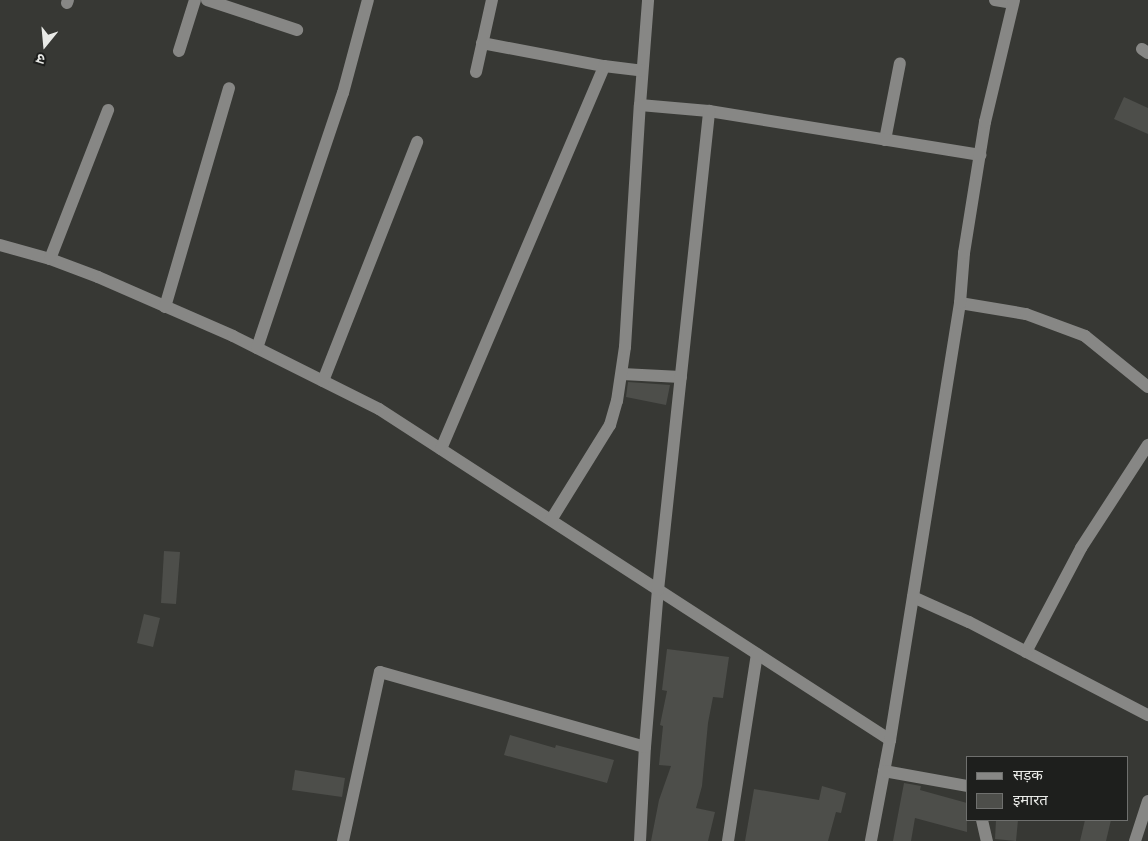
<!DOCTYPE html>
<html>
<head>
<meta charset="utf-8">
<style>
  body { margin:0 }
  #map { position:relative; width:1148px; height:841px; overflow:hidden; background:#373834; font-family:Ubuntu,"Noto Sans Devanagari",sans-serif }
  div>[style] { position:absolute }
  .building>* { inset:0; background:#4d4e4a }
  .minor>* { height:12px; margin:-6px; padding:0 6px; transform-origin:6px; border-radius:6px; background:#878785 }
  span { translate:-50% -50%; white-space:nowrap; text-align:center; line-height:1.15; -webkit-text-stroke:4px #1e1f1d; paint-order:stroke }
  .legend { position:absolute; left:966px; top:756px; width:162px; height:65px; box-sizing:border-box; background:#1e1f1d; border:1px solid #6f706e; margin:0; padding:6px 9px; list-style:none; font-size:15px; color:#e9eae7 }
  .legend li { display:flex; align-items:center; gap:10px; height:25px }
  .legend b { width:25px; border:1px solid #6f706e }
  .north { position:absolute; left:20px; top:20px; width:50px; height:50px; -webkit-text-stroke:4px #1e1f1d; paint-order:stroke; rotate:197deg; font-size:14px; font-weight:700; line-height:20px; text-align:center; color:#e9eae7 }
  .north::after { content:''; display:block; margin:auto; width:18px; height:22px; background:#e9eae7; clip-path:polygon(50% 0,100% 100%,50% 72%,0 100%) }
</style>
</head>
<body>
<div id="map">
  <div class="building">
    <div style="clip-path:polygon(1124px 97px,1148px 108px,1148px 134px,1114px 119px)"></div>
    <div style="clip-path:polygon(628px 382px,670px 385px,666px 405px,626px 397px)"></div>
    <div style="clip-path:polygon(164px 551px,180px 552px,176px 604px,161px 603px)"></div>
    <div style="clip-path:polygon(144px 614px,160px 618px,153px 647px,137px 643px)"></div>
    <div style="clip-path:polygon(667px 649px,729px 657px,723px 698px,713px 697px,708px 723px,702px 786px,696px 808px,715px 812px,708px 841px,651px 841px,659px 800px,671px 766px,659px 765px,663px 726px,660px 725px,667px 691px,662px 690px)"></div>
    <div style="clip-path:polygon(510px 735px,555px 748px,556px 745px,614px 760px,607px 783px,504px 755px)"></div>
    <div style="clip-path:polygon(295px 770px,345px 778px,342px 797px,292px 790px)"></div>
    <div style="clip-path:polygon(904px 783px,921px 786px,920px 790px,967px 803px,967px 832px,915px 818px,911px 841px,893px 841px)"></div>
    <div style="clip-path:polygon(822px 786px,846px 793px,841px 813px,836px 812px,828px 841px,745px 841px,754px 789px,819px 800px)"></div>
    <div style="clip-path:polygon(996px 820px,1018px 820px,1016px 841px,995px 839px)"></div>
    <div style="clip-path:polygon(1085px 820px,1111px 820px,1106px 841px,1080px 841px)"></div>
  </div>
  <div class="minor">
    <div style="left:207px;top:0;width:95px;rotate:18.4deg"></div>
    <div style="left:995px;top:0;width:17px;rotate:10deg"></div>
    <div style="left:67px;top:3px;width:3px;rotate:-72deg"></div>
    <div style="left:482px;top:43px;width:124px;rotate:10.7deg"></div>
    <div style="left:1142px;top:49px;width:7px;rotate:34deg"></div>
    <div style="left:179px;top:51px;width:53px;rotate:-72.6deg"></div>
    <div style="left:476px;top:72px;width:74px;rotate:-77.5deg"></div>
    <div style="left:640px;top:105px;width:105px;rotate:-85.6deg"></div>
    <div style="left:885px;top:140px;width:78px;rotate:-79deg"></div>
    <div style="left:0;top:245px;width:52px;rotate:15.6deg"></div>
    <div style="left:50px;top:259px;width:51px;rotate:20.6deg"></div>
    <div style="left:98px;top:277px;width:147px;rotate:23.6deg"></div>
    <div style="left:233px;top:336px;width:163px;rotate:26.6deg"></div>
    <div style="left:379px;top:409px;width:609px;rotate:32.93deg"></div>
    <div style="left:890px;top:740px;width:103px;rotate:100.7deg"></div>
    <div style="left:50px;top:259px;width:160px;rotate:-68.7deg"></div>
    <div style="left:960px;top:303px;width:67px;rotate:9.5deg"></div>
    <div style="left:1026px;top:314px;width:63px;rotate:20.4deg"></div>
    <div style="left:1085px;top:336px;width:81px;rotate:39deg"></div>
    <div style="left:165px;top:307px;width:228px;rotate:-73.7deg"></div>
    <div style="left:257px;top:348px;width:269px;rotate:-71.4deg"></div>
    <div style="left:343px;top:93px;width:96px;rotate:-75deg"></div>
    <div style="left:622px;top:374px;width:59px;rotate:2.9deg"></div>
    <div style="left:323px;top:381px;width:257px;rotate:-68.5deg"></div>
    <div style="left:441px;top:449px;width:416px;rotate:-66.9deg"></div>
    <div style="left:604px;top:66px;width:38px;rotate:7deg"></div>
    <div style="left:551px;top:520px;width:112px;rotate:-58.2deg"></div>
    <div style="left:610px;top:425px;width:25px;rotate:-74deg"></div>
    <div style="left:617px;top:401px;width:55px;rotate:-81.6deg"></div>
    <div style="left:625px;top:347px;width:242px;rotate:-86.5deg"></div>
    <div style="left:640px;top:105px;width:69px;rotate:5deg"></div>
    <div style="left:709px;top:111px;width:275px;rotate:9.2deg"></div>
    <div style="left:913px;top:597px;width:61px;rotate:24.1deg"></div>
    <div style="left:969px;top:622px;width:202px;rotate:27.5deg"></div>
    <div style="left:1026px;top:652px;width:118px;rotate:-62.1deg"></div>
    <div style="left:1081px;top:548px;width:123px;rotate:-57deg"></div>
    <div style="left:890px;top:740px;width:443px;rotate:-80.9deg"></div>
    <div style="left:960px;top:303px;width:50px;rotate:-85.4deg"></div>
    <div style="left:964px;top:253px;width:133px;rotate:-80.9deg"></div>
    <div style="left:985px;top:122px;width:125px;rotate:-76.6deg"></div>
    <div style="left:884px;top:771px;width:84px;rotate:10.2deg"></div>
    <div style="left:982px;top:820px;width:22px;rotate:77deg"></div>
    <div style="left:343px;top:841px;width:173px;rotate:-77.7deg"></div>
    <div style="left:380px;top:672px;width:275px;rotate:15.8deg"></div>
    <div style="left:640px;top:841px;width:94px;rotate:-87deg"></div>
    <div style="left:645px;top:747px;width:158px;rotate:-85.3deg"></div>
    <div style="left:658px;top:590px;width:482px;rotate:-83.9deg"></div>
    <div style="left:728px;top:841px;width:189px;rotate:-81.2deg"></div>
    <div style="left:1135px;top:841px;width:42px;rotate:-72deg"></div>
  </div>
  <ul class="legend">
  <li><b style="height:6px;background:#878785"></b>सड़क</li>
  <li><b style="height:14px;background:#4d4e4a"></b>इमारत</li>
  </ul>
  <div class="north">उ</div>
</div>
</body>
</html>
